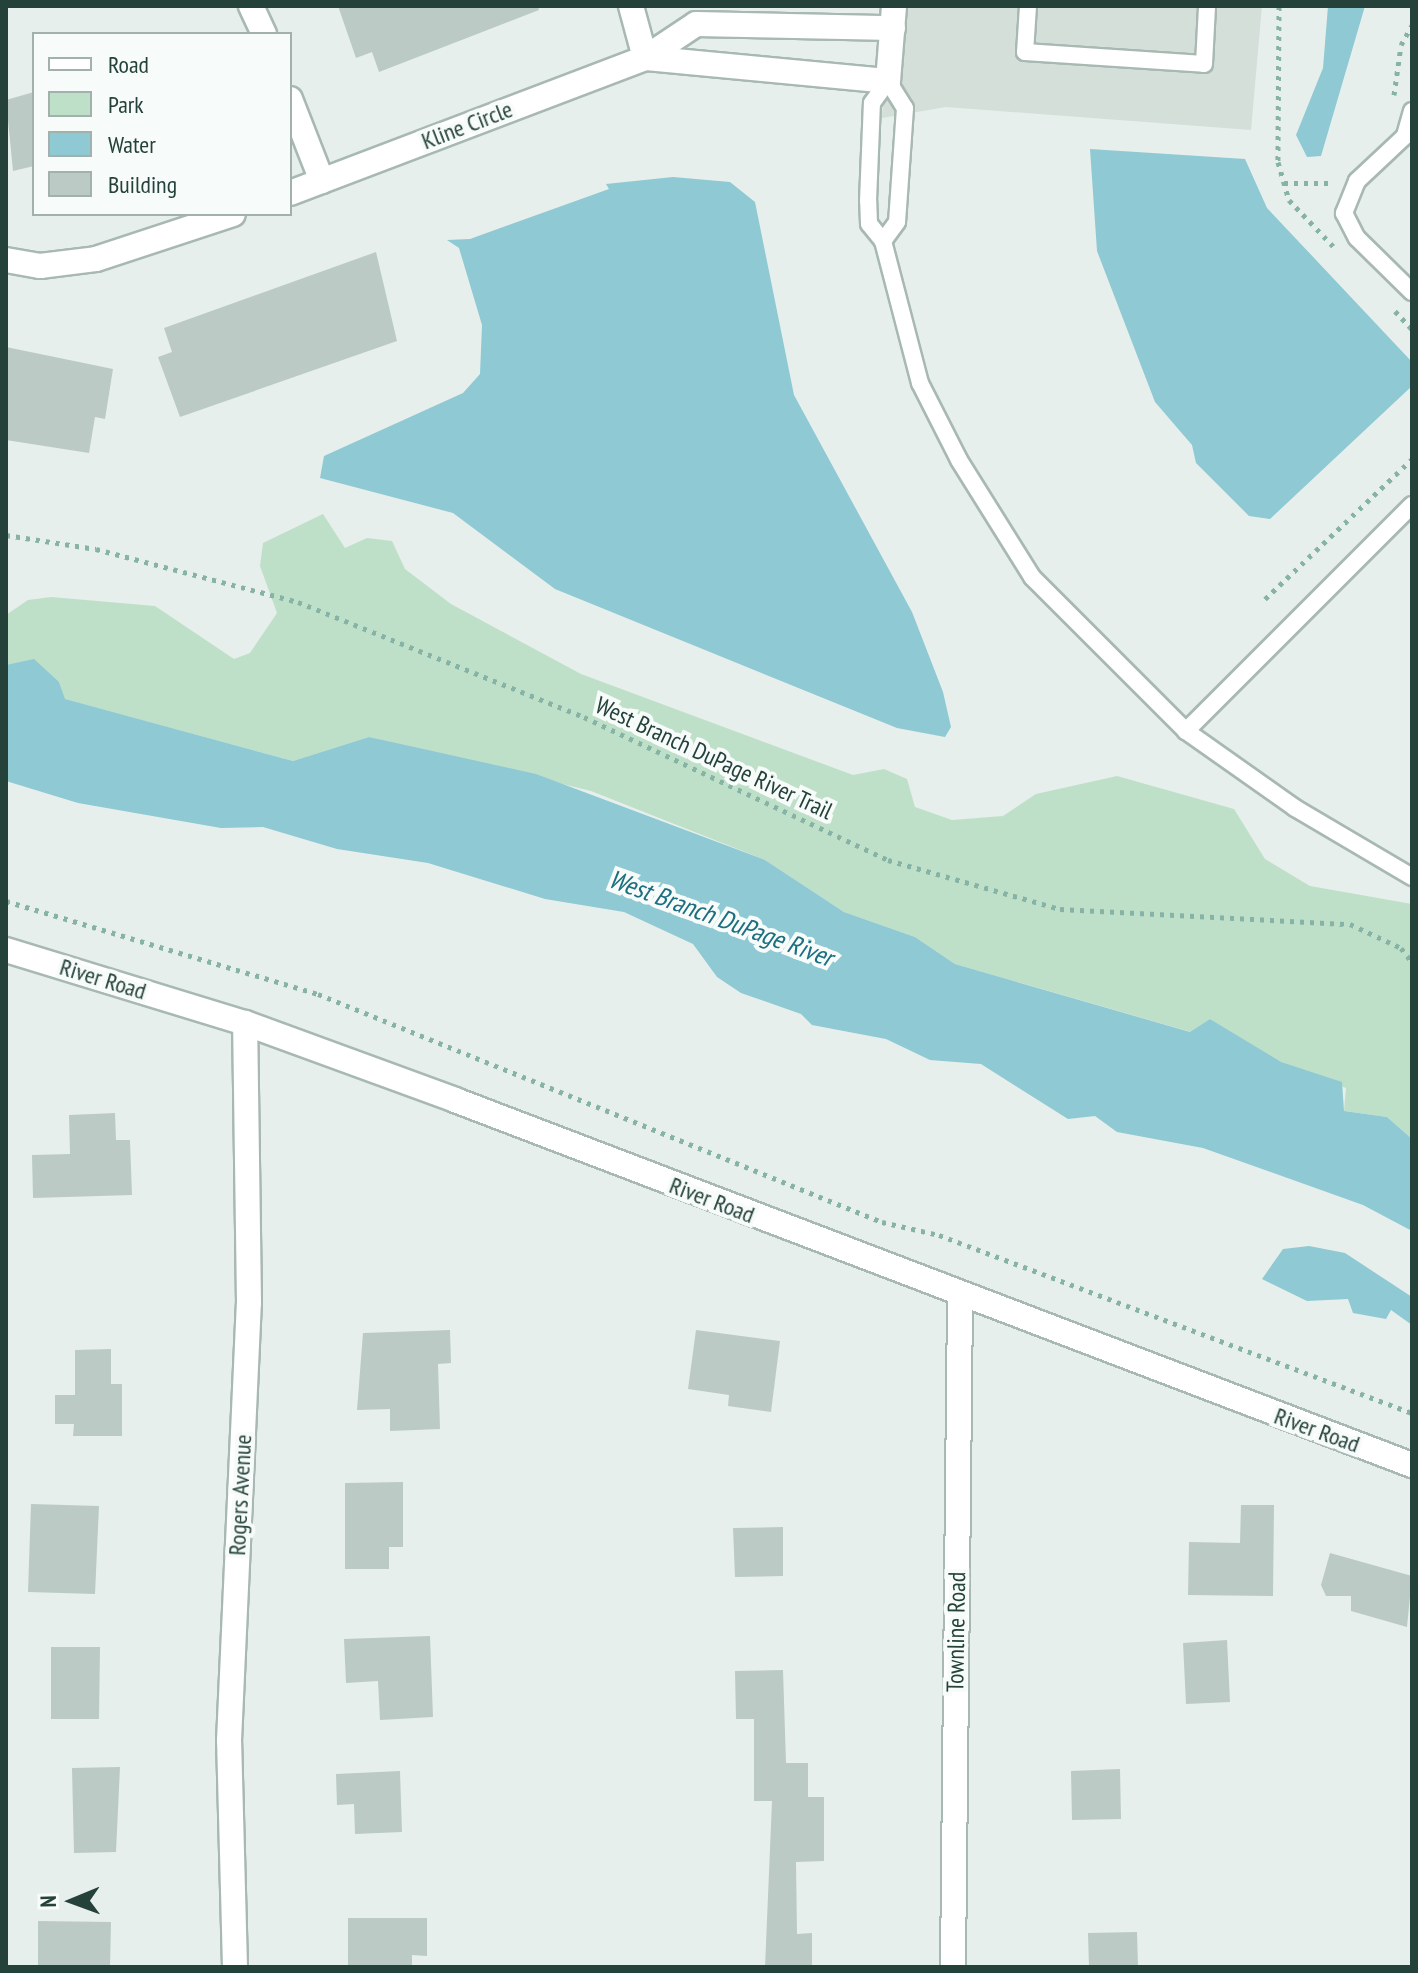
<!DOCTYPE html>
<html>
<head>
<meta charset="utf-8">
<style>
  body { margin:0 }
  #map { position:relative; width:1418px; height:1973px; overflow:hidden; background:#e6efeb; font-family:"PT Sans Narrow",sans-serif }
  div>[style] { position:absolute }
  .built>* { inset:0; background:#d4dfda }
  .green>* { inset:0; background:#bfe0c8 }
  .water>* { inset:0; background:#8ec9d4 }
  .building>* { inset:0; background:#bbcac4 }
  .path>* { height:5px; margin-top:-2.5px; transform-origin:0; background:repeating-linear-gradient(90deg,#86b3a5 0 4px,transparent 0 10px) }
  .roads { filter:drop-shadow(2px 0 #a8b8b2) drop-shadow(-2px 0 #a8b8b2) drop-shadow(0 2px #a8b8b2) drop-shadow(0 -2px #a8b8b2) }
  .lane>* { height:16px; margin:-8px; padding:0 8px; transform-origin:8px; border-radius:8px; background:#fff }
  .street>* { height:24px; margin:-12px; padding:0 12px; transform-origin:12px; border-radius:12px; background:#fff }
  span { translate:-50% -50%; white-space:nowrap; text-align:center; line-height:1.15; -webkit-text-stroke:8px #f7fbf9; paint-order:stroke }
  .street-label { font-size:24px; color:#24423a }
  .water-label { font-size:26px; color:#1c6f80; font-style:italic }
  .frame { position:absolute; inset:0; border:8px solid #24423a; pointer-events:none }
  .legend { position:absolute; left:32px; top:32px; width:260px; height:184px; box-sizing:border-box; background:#f7fbf9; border:2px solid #a3b1ad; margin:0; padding:10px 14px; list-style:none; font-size:24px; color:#24423a }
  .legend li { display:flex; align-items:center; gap:16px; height:40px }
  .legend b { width:40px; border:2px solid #a3b1ad }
  .north { position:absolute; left:32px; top:1861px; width:80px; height:80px; -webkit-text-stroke:6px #f7fbf9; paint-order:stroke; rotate:269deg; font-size:22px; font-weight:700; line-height:32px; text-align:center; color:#24423a }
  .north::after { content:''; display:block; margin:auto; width:28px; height:36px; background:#24423a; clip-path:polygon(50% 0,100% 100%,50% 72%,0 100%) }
</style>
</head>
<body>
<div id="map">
  <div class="built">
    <div style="clip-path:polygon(889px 6px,1262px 6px,1251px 130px,946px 107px,882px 118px)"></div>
  </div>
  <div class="green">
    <div style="clip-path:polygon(323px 514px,345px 548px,367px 538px,392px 541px,405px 569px,451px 604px,581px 674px,853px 775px,884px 769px,907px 779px,915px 807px,952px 820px,1003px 816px,1036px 794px,1117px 776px,1234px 809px,1265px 859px,1310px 886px,1412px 904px,1412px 1139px,1387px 1117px,1344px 1111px,1346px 1088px,1281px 1063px,1210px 1019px,1191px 1032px,955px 964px,915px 937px,844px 912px,765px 860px,591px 791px,369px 737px,293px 761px,64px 699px,59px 682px,21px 663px,6px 665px,6px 615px,28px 600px,51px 597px,155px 606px,234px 659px,250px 653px,277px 613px,260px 566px,263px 543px)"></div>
  </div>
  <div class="water">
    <div style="clip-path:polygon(1328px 6px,1365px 6px,1321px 156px,1307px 157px,1296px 135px,1323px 68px)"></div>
    <div style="clip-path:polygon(1090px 149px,1245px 159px,1267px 208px,1412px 362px,1412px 386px,1270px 519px,1249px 516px,1196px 463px,1192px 445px,1155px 402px,1097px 251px)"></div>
    <div style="clip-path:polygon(673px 177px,730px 182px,755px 202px,794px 395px,912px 612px,943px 692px,951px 727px,945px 737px,897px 728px,555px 589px,453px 513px,320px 478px,324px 456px,463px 393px,480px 374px,482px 325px,459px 248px,447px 240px,470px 239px,609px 189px,606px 184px)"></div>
    <div style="clip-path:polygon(34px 659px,59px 682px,65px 699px,293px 761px,369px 737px,536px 774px,765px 860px,844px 912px,915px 937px,955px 964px,1190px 1032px,1210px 1019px,1281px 1062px,1342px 1082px,1344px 1111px,1387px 1117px,1412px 1139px,1412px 1231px,1363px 1205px,1203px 1148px,1117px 1132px,1095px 1116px,1068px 1119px,981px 1064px,930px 1060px,886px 1039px,812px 1025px,801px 1014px,741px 993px,717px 977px,693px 944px,624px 912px,545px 899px,428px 863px,337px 849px,263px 827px,221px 828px,78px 803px,6px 781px,6px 665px)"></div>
    <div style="clip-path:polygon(1309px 1246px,1345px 1253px,1412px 1297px,1412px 1325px,1391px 1310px,1386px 1319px,1353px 1313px,1348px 1299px,1307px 1301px,1262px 1279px,1283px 1249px)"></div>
  </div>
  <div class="building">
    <div style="clip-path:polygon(338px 6px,538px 6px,539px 10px,379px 72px,372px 52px,356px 58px)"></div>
    <div style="clip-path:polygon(34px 92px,34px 166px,13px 171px,6px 100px)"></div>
    <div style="clip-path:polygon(376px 252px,397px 341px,180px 417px,158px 357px,172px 352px,164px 328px)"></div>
    <div style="clip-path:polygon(6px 347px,113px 369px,105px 419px,95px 417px,89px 453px,6px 440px)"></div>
    <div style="clip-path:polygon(115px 1113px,116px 1140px,130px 1140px,132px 1195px,33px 1198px,32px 1155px,70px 1154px,69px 1115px)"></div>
    <div style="clip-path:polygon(450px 1330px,451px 1363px,438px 1364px,440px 1429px,390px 1431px,390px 1409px,357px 1410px,363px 1333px)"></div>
    <div style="clip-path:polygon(696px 1330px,780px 1341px,771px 1412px,728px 1406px,729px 1395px,688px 1389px)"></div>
    <div style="clip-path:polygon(111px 1349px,111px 1384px,122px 1384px,122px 1436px,73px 1436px,74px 1424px,55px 1424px,55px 1395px,75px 1395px,75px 1350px)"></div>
    <div style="clip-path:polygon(403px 1482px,403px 1547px,389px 1547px,389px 1569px,345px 1569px,345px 1483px)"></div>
    <div style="clip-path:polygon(31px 1504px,99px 1506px,95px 1594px,28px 1592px)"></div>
    <div style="clip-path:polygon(1241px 1505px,1274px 1505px,1273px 1596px,1188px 1595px,1189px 1542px,1240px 1543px)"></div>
    <div style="clip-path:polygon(783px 1527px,783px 1576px,735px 1577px,733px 1528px)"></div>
    <div style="clip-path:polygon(1330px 1553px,1412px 1576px,1407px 1627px,1351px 1611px,1351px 1596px,1326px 1596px,1321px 1585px)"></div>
    <div style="clip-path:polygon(430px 1636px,433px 1717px,380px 1720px,378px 1681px,346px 1683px,344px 1639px)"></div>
    <div style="clip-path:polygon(1227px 1640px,1230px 1702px,1186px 1704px,1183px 1643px)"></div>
    <div style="clip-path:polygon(51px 1647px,100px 1647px,99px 1719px,51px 1719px)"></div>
    <div style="clip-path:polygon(783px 1670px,786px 1763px,808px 1763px,808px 1797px,824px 1797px,824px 1861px,796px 1862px,797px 1934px,812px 1933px,812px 1965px,805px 1967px,765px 1967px,772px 1801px,754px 1801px,754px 1719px,736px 1719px,735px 1671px)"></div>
    <div style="clip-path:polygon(120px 1767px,116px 1852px,74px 1853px,72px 1768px)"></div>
    <div style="clip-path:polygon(1120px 1769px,1121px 1819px,1072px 1820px,1071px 1771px)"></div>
    <div style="clip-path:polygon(400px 1771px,402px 1832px,355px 1834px,354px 1804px,337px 1805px,336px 1774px)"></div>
    <div style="clip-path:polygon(348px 1918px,427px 1918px,427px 1956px,412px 1955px,412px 1967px,348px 1967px)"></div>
    <div style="clip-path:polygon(38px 1921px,111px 1922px,110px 1967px,38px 1967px)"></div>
    <div style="clip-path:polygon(1137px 1932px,1138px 1967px,1089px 1967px,1088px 1933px)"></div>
  </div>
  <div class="path">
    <div style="left:1279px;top:6px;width:156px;rotate:90.4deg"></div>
    <div style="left:1278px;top:162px;width:40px;rotate:74deg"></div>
    <div style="left:1289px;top:200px;width:64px;rotate:46.3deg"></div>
    <div style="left:1394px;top:95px;width:50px;rotate:-82deg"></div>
    <div style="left:1401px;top:45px;width:23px;rotate:-61deg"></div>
    <div style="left:1284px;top:183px;width:47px"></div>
    <div style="left:1395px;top:311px;width:25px;rotate:47deg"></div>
    <div style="left:6px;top:535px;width:91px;rotate:8.8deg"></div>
    <div style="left:96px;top:549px;width:209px;rotate:14.7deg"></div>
    <div style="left:298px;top:602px;width:308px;rotate:21.9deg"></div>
    <div style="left:584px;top:717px;width:336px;rotate:25.2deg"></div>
    <div style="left:888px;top:860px;width:179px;rotate:15.9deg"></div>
    <div style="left:1060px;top:909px;width:290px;rotate:3deg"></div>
    <div style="left:1350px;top:924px;width:56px;rotate:25.2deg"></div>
    <div style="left:1401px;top:948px;width:18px;rotate:52deg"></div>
    <div style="left:1265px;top:599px;width:203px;rotate:-43.6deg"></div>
    <div style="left:6px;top:901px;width:326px;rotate:16.6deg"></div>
    <div style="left:318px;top:994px;width:608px;rotate:22.01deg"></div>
    <div style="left:882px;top:1222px;width:58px;rotate:12.8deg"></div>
    <div style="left:939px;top:1235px;width:505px;rotate:20.62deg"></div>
  </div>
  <div class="roads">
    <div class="lane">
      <div style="left:1028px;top:6px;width:46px;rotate:93.7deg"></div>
      <div style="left:1025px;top:52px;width:179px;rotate:3.8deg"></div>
      <div style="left:1204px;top:64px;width:58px;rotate:-87deg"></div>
      <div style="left:888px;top:81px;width:32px;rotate:58deg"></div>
      <div style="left:905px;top:108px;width:114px;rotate:94deg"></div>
      <div style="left:897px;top:222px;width:24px;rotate:126deg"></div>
      <div style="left:883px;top:241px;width:22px;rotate:-129deg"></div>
      <div style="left:869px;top:224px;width:23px;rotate:-92deg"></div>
      <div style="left:868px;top:201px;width:98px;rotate:-87.7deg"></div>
      <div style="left:872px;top:103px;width:27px;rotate:-54deg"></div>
      <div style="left:1412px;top:111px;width:26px;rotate:106deg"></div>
      <div style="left:1405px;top:136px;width:66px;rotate:136.8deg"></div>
      <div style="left:1357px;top:181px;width:35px;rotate:112deg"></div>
      <div style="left:1344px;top:213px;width:28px;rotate:63deg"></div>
      <div style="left:1357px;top:238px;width:77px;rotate:44.5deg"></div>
      <div style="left:883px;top:241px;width:147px;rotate:75.4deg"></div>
      <div style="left:920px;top:383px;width:86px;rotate:63.1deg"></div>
      <div style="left:959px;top:460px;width:138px;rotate:58deg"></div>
      <div style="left:1032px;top:577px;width:218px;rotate:45deg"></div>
      <div style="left:1412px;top:505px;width:320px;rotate:135deg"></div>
      <div style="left:1186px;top:731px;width:133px;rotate:35.2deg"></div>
      <div style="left:1295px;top:808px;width:136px;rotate:30.5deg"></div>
    </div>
    <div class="street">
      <div style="left:251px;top:6px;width:31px;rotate:65deg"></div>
      <div style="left:631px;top:6px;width:54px;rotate:74.9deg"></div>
      <div style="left:645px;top:58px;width:244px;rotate:5.4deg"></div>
      <div style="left:888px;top:81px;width:75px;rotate:-85.4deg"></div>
      <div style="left:290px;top:99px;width:88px;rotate:68.7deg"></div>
      <div style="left:290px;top:193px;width:380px;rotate:-20.8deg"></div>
      <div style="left:645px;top:58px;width:61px;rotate:-33.7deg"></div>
      <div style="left:696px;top:24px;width:197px;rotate:1.2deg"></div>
      <div style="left:6px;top:260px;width:35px;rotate:10deg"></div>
      <div style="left:40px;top:266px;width:56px;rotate:-7.1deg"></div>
      <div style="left:96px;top:259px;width:144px;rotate:-18.2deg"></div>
      <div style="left:6px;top:950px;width:250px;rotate:17deg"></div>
      <div style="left:245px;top:1023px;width:224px;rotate:20.1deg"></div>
      <div style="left:455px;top:1100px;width:1024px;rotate:20.88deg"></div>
      <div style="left:235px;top:1967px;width:226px;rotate:-91.5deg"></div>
      <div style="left:229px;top:1741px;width:438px;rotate:-87.4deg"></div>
      <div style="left:249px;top:1303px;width:280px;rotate:-90.8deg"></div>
      <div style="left:953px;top:1967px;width:670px;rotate:-89.4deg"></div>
    </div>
  </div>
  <div class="street-label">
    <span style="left:467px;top:125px;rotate:-21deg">Kline Circle</span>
    <span style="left:714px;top:758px;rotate:25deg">West Branch DuPage River Trail</span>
    <span style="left:103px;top:979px;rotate:17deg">River Road</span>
    <span style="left:712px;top:1200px;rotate:21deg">River Road</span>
    <span style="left:1317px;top:1430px;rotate:20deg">River Road</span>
    <span style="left:240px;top:1495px;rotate:-87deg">Rogers Avenue</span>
    <span style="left:956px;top:1632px;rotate:-89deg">Townline Road</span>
  </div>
  <div class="water-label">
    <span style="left:721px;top:918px;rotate:20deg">West Branch DuPage River</span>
  </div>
  <div class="frame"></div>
  <ul class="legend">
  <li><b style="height:10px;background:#fff"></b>Road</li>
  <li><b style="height:22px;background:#bfe0c8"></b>Park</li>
  <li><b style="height:22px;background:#8ec9d4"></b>Water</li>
  <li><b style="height:22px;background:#bbcac4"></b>Building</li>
  </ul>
  <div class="north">N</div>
</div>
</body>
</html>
